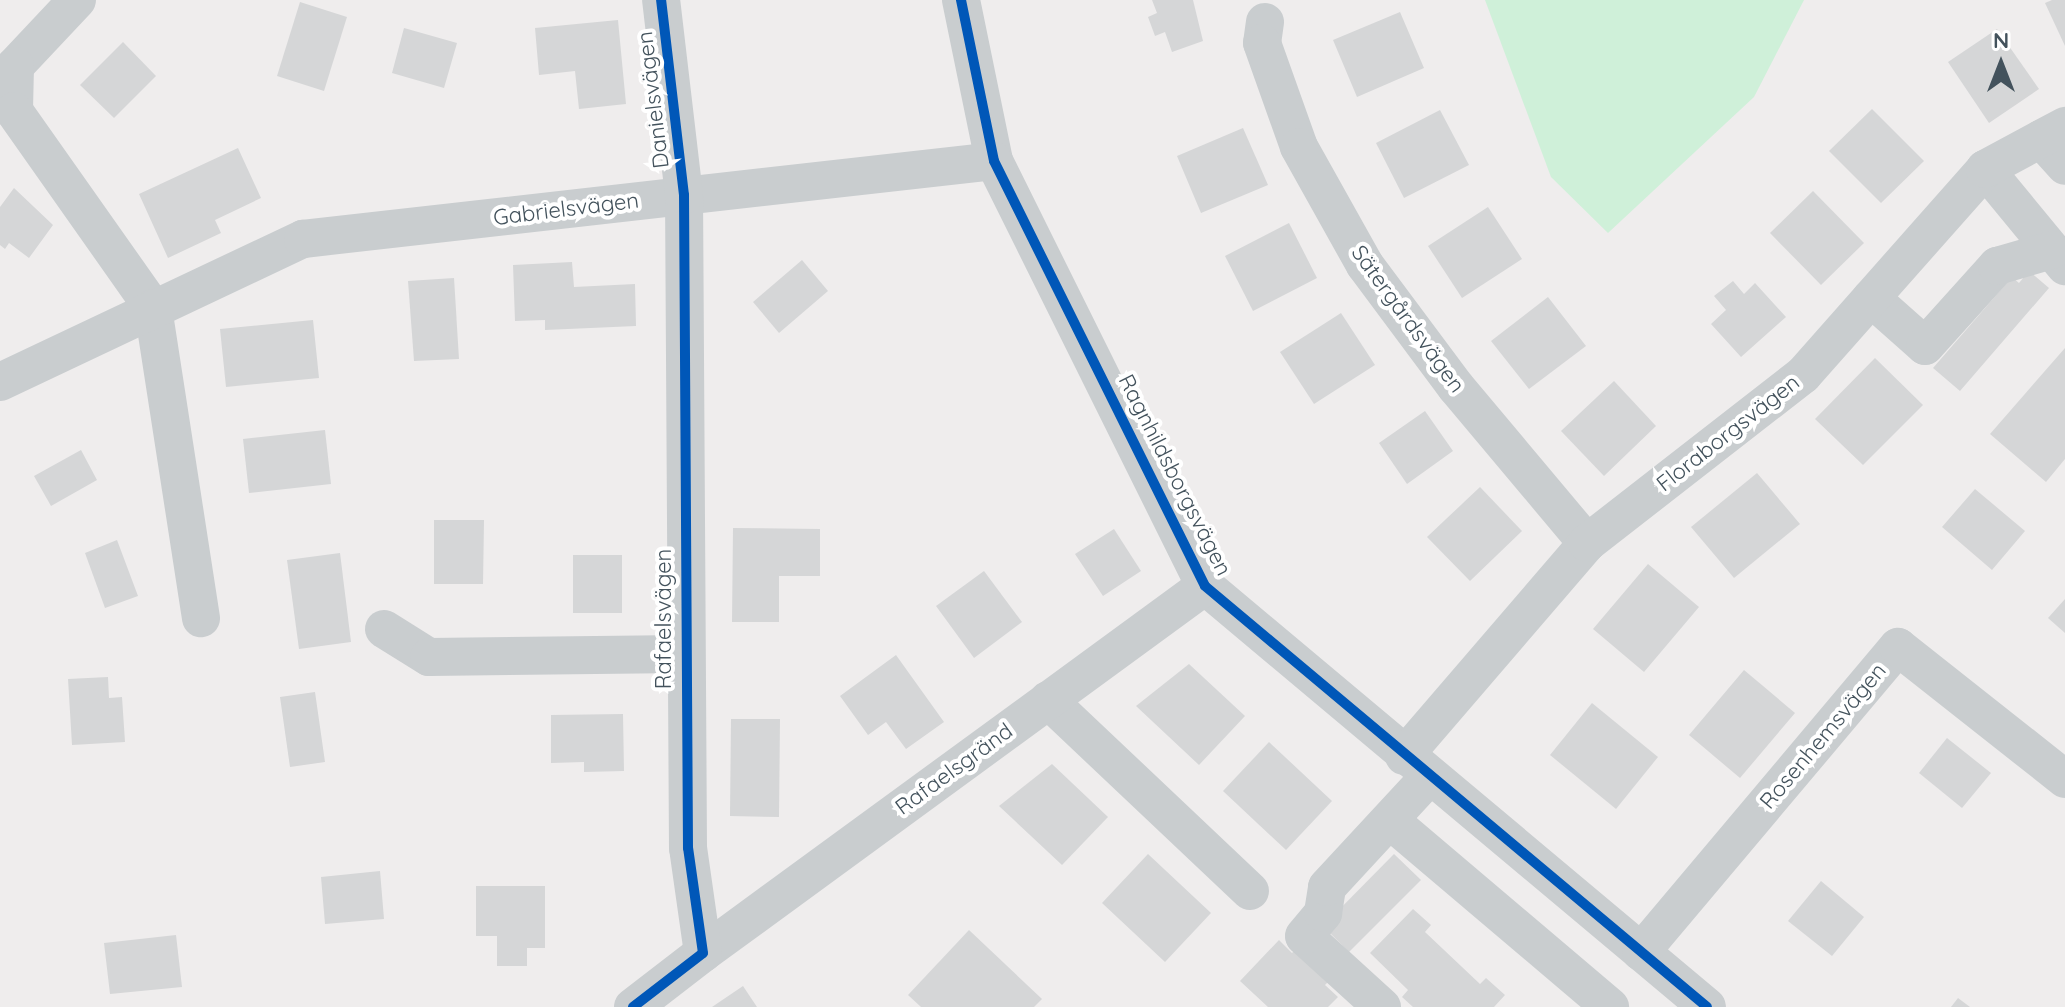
<!DOCTYPE html>
<html>
<head>
<meta charset="utf-8">
<style>
  body { margin:0 }
  #map { position:relative; width:2065px; height:1007px; overflow:hidden; background:#efeded; font-family:Quicksand,sans-serif }
  div>[style] { position:absolute }
  .green>* { inset:0; background:#cff0d9 }
  .building>* { inset:0; background:#d5d6d7 }
  .minor>* { height:38px; margin:-19px; padding:0 19px; transform-origin:19px; border-radius:19px; background:#c9cdcf }
  .cycleway>* { height:10px; margin:-5px; padding:0 5px; transform-origin:5px; border-radius:5px; background:#0057b8 }
  span { translate:-50% -50%; white-space:nowrap; text-align:center; line-height:1.15; -webkit-text-stroke:8px #fff; paint-order:stroke }
  .street-label { font-size:22px; color:#43525c }
  .north { position:absolute; left:1961px; top:24px; width:80px; height:80px; -webkit-text-stroke:6px #fff; paint-order:stroke; rotate:0deg; font-size:22px; font-weight:700; line-height:32px; text-align:center; color:#43525c }
  .north::after { content:''; display:block; margin:auto; width:28px; height:36px; background:#43525c; clip-path:polygon(50% 0,100% 100%,50% 72%,0 100%) }
</style>
</head>
<body>
<div id="map">
  <div class="green">
    <div style="clip-path:polygon(1485px 0,1804px 0,1754px 97px,1608px 233px,1551px 177px)"></div>
  </div>
  <div class="building">
    <div style="clip-path:polygon(1152px 0,1193px 0,1203px 41px,1172px 52px,1165px 32px,1155px 36px,1148px 17px,1157px 13px)"></div>
    <div style="clip-path:polygon(2052px 0,2065px 0,2065px 46px,2045px 3px)"></div>
    <div style="clip-path:polygon(300px 2px,347px 17px,324px 91px,277px 76px)"></div>
    <div style="clip-path:polygon(1400px 12px,1424px 68px,1357px 97px,1333px 40px)"></div>
    <div style="clip-path:polygon(618px 20px,626px 104px,579px 109px,575px 71px,539px 75px,535px 28px)"></div>
    <div style="clip-path:polygon(404px 28px,457px 43px,444px 88px,392px 73px)"></div>
    <div style="clip-path:polygon(1997px 29px,2039px 89px,1989px 123px,1948px 62px)"></div>
    <div style="clip-path:polygon(123px 42px,156px 76px,114px 118px,80px 85px)"></div>
    <div style="clip-path:polygon(1872px 109px,1924px 161px,1881px 203px,1829px 151px)"></div>
    <div style="clip-path:polygon(1440px 110px,1469px 165px,1404px 198px,1376px 143px)"></div>
    <div style="clip-path:polygon(1243px 128px,1268px 185px,1201px 213px,1177px 156px)"></div>
    <div style="clip-path:polygon(238px 148px,261px 198px,215px 220px,221px 233px,168px 258px,139px 194px)"></div>
    <div style="clip-path:polygon(14px 188px,53px 225px,29px 258px,9px 243px,5px 249px,0 245px,0 207px)"></div>
    <div style="clip-path:polygon(1813px 191px,1864px 243px,1821px 285px,1770px 233px)"></div>
    <div style="clip-path:polygon(1488px 207px,1522px 259px,1462px 298px,1428px 246px)"></div>
    <div style="clip-path:polygon(1289px 223px,1317px 278px,1253px 311px,1225px 256px)"></div>
    <div style="clip-path:polygon(802px 260px,828px 291px,779px 333px,753px 302px)"></div>
    <div style="clip-path:polygon(572px 262px,574px 287px,635px 284px,636px 326px,545px 330px,545px 320px,515px 321px,513px 265px)"></div>
    <div style="clip-path:polygon(2029px 271px,2049px 288px,1960px 391px,1933px 368px,2012px 277px,2019px 283px)"></div>
    <div style="clip-path:polygon(454px 278px,459px 359px,414px 361px,408px 281px)"></div>
    <div style="clip-path:polygon(1733px 281px,1744px 294px,1755px 283px,1786px 317px,1741px 357px,1711px 324px,1726px 310px,1714px 296px)"></div>
    <div style="clip-path:polygon(1548px 297px,1586px 346px,1529px 389px,1491px 341px)"></div>
    <div style="clip-path:polygon(1341px 313px,1375px 365px,1314px 404px,1280px 352px)"></div>
    <div style="clip-path:polygon(313px 320px,319px 378px,226px 387px,220px 329px)"></div>
    <div style="clip-path:polygon(2065px 348px,2065px 459px,2046px 482px,1990px 434px)"></div>
    <div style="clip-path:polygon(1875px 358px,1923px 405px,1863px 465px,1815px 419px)"></div>
    <div style="clip-path:polygon(1614px 381px,1656px 426px,1604px 476px,1561px 431px)"></div>
    <div style="clip-path:polygon(1425px 411px,1453px 451px,1407px 484px,1379px 443px)"></div>
    <div style="clip-path:polygon(325px 430px,331px 484px,249px 493px,243px 439px)"></div>
    <div style="clip-path:polygon(81px 450px,97px 480px,51px 506px,34px 476px)"></div>
    <div style="clip-path:polygon(1757px 473px,1800px 524px,1734px 578px,1691px 527px)"></div>
    <div style="clip-path:polygon(1480px 487px,1522px 531px,1470px 581px,1427px 537px)"></div>
    <div style="clip-path:polygon(1975px 489px,2025px 531px,1992px 570px,1942px 527px)"></div>
    <div style="clip-path:polygon(434px 520px,484px 520px,483px 584px,434px 584px)"></div>
    <div style="clip-path:polygon(733px 528px,820px 529px,820px 576px,779px 576px,779px 622px,732px 622px)"></div>
    <div style="clip-path:polygon(1114px 529px,1141px 571px,1103px 596px,1075px 554px)"></div>
    <div style="clip-path:polygon(117px 540px,138px 596px,105px 608px,85px 553px)"></div>
    <div style="clip-path:polygon(340px 553px,351px 642px,299px 649px,287px 560px)"></div>
    <div style="clip-path:polygon(573px 555px,622px 555px,622px 613px,573px 613px)"></div>
    <div style="clip-path:polygon(1648px 564px,1699px 607px,1644px 672px,1593px 629px)"></div>
    <div style="clip-path:polygon(984px 571px,1022px 622px,974px 658px,936px 606px)"></div>
    <div style="clip-path:polygon(2065px 599px,2065px 633px,2048px 618px)"></div>
    <div style="clip-path:polygon(896px 655px,944px 722px,906px 749px,886px 722px,868px 735px,840px 696px)"></div>
    <div style="clip-path:polygon(1189px 664px,1245px 716px,1199px 765px,1136px 706px)"></div>
    <div style="clip-path:polygon(1744px 670px,1795px 713px,1740px 778px,1689px 735px)"></div>
    <div style="clip-path:polygon(108px 677px,109px 698px,122px 697px,125px 742px,72px 745px,68px 679px)"></div>
    <div style="clip-path:polygon(315px 692px,325px 762px,290px 767px,280px 697px)"></div>
    <div style="clip-path:polygon(1592px 703px,1658px 757px,1616px 809px,1550px 755px)"></div>
    <div style="clip-path:polygon(623px 714px,624px 771px,584px 772px,584px 762px,551px 763px,551px 715px)"></div>
    <div style="clip-path:polygon(731px 719px,780px 719px,779px 817px,730px 816px)"></div>
    <div style="clip-path:polygon(1947px 738px,1991px 773px,1962px 808px,1919px 773px)"></div>
    <div style="clip-path:polygon(1269px 742px,1332px 801px,1286px 850px,1223px 791px)"></div>
    <div style="clip-path:polygon(1052px 764px,1108px 817px,1062px 865px,999px 806px)"></div>
    <div style="clip-path:polygon(1148px 854px,1211px 913px,1165px 962px,1102px 903px)"></div>
    <div style="clip-path:polygon(1394px 854px,1421px 880px,1349px 952px,1323px 926px)"></div>
    <div style="clip-path:polygon(380px 871px,384px 919px,325px 924px,321px 877px)"></div>
    <div style="clip-path:polygon(1821px 881px,1864px 917px,1832px 956px,1788px 921px)"></div>
    <div style="clip-path:polygon(476px 886px,545px 886px,545px 948px,527px 948px,527px 966px,497px 966px,497px 936px,476px 936px)"></div>
    <div style="clip-path:polygon(1413px 909px,1431px 925px,1425px 932px,1480px 984px,1486px 978px,1505px 995px,1494px 1007px,1413px 1007px,1402px 997px,1408px 990px,1370px 953px)"></div>
    <div style="clip-path:polygon(969px 930px,1042px 999px,1034px 1007px,921px 1007px,908px 995px)"></div>
    <div style="clip-path:polygon(176px 935px,182px 987px,110px 994px,104px 943px)"></div>
    <div style="clip-path:polygon(1279px 940px,1292px 953px,1296px 949px,1329px 981px,1325px 985px,1338px 997px,1328px 1007px,1268px 1007px,1240px 981px)"></div>
    <div style="clip-path:polygon(743px 986px,757px 1007px,712px 1007px)"></div>
    <div style="clip-path:polygon(1958px 998px,1970px 1007px,1951px 1007px)"></div>
  </div>
  <div class="minor">
    <div style="left:77px;top:0;width:91px;rotate:133.2deg"></div>
    <div style="left:15px;top:66px;width:45px;rotate:91.3deg"></div>
    <div style="left:14px;top:111px;width:241px;rotate:54.8deg"></div>
    <div style="left:153px;top:308px;width:314px;rotate:81.2deg"></div>
    <div style="left:961px;top:0;width:164px;rotate:78.4deg"></div>
    <div style="left:994px;top:161px;width:474px;rotate:63.6deg"></div>
    <div style="left:1205px;top:586px;width:655px;rotate:39.98deg"></div>
    <div style="left:1265px;top:22px;width:21px;rotate:98deg"></div>
    <div style="left:1262px;top:43px;width:110px;rotate:70.4deg"></div>
    <div style="left:1299px;top:147px;width:135px;rotate:60.8deg"></div>
    <div style="left:1365px;top:265px;width:152px;rotate:53.3deg"></div>
    <div style="left:1456px;top:387px;width:204px;rotate:50deg"></div>
    <div style="left:2041px;top:139px;width:36px;rotate:48deg"></div>
    <div style="left:1985px;top:169px;width:126px;rotate:50.5deg"></div>
    <div style="left:1871px;top:298px;width:72px;rotate:41.6deg"></div>
    <div style="left:1925px;top:346px;width:108px;rotate:-48deg"></div>
    <div style="left:1997px;top:266px;width:57px;rotate:-16.2deg"></div>
    <div style="left:0;top:382px;width:335px;rotate:-25.3deg"></div>
    <div style="left:303px;top:239px;width:695px;rotate:-6.44deg"></div>
    <div style="left:384px;top:629px;width:53px;rotate:31.9deg"></div>
    <div style="left:429px;top:657px;width:254px;rotate:-0.7deg"></div>
    <div style="left:1048px;top:700px;width:278px;rotate:43.4deg"></div>
    <div style="left:1404px;top:756px;width:281px;rotate:-49.3deg"></div>
    <div style="left:1587px;top:543px;width:274px;rotate:-37.9deg"></div>
    <div style="left:1803px;top:375px;width:275px;rotate:-48.5deg"></div>
    <div style="left:1985px;top:169px;width:91px;rotate:-28.3deg"></div>
    <div style="left:1392px;top:822px;width:286px;rotate:40.3deg"></div>
    <div style="left:1641px;top:952px;width:399px;rotate:-49.9deg"></div>
    <div style="left:1898px;top:647px;width:213px;rotate:38.3deg"></div>
    <div style="left:703px;top:953px;width:622px;rotate:-36.17deg"></div>
    <div style="left:633px;top:1007px;width:88px;rotate:-37.6deg"></div>
    <div style="left:703px;top:953px;width:106px;rotate:-98.1deg"></div>
    <div style="left:688px;top:848px;width:653px;rotate:-90.35deg"></div>
    <div style="left:684px;top:195px;width:196px;rotate:-96.7deg"></div>
    <div style="left:1382px;top:1007px;width:105px;rotate:-137.7deg"></div>
    <div style="left:1304px;top:936px;width:30px;rotate:-50deg"></div>
    <div style="left:1323px;top:913px;width:26px;rotate:-81deg"></div>
    <div style="left:1327px;top:887px;width:150px;rotate:-47.2deg"></div>
  </div>
  <div class="cycleway">
    <div style="left:961px;top:0;width:164px;rotate:78.4deg"></div>
    <div style="left:994px;top:161px;width:474px;rotate:63.6deg"></div>
    <div style="left:1205px;top:586px;width:655px;rotate:39.98deg"></div>
    <div style="left:633px;top:1007px;width:88px;rotate:-37.6deg"></div>
    <div style="left:703px;top:953px;width:106px;rotate:-98.1deg"></div>
    <div style="left:688px;top:848px;width:653px;rotate:-90.35deg"></div>
    <div style="left:684px;top:195px;width:196px;rotate:-96.7deg"></div>
  </div>
  <div class="street-label">
    <span style="left:653px;top:100px;rotate:-97deg">Danielsvägen</span>
    <span style="left:566px;top:209px;rotate:-7deg">Gabrielsvägen</span>
    <span style="left:1408px;top:319px;rotate:54deg">Sätergårdsvägen</span>
    <span style="left:1728px;top:433px;rotate:-38deg">Floraborgsvägen</span>
    <span style="left:1175px;top:475px;rotate:63deg">Ragnhildsborgsvägen</span>
    <span style="left:664px;top:619px;rotate:-90deg">Rafaelsvägen</span>
    <span style="left:1823px;top:736px;rotate:-50deg">Rosenhemsvägen</span>
    <span style="left:954px;top:769px;rotate:-36deg">Rafaelsgränd</span>
  </div>
  <div class="north">N</div>
</div>
</body>
</html>
